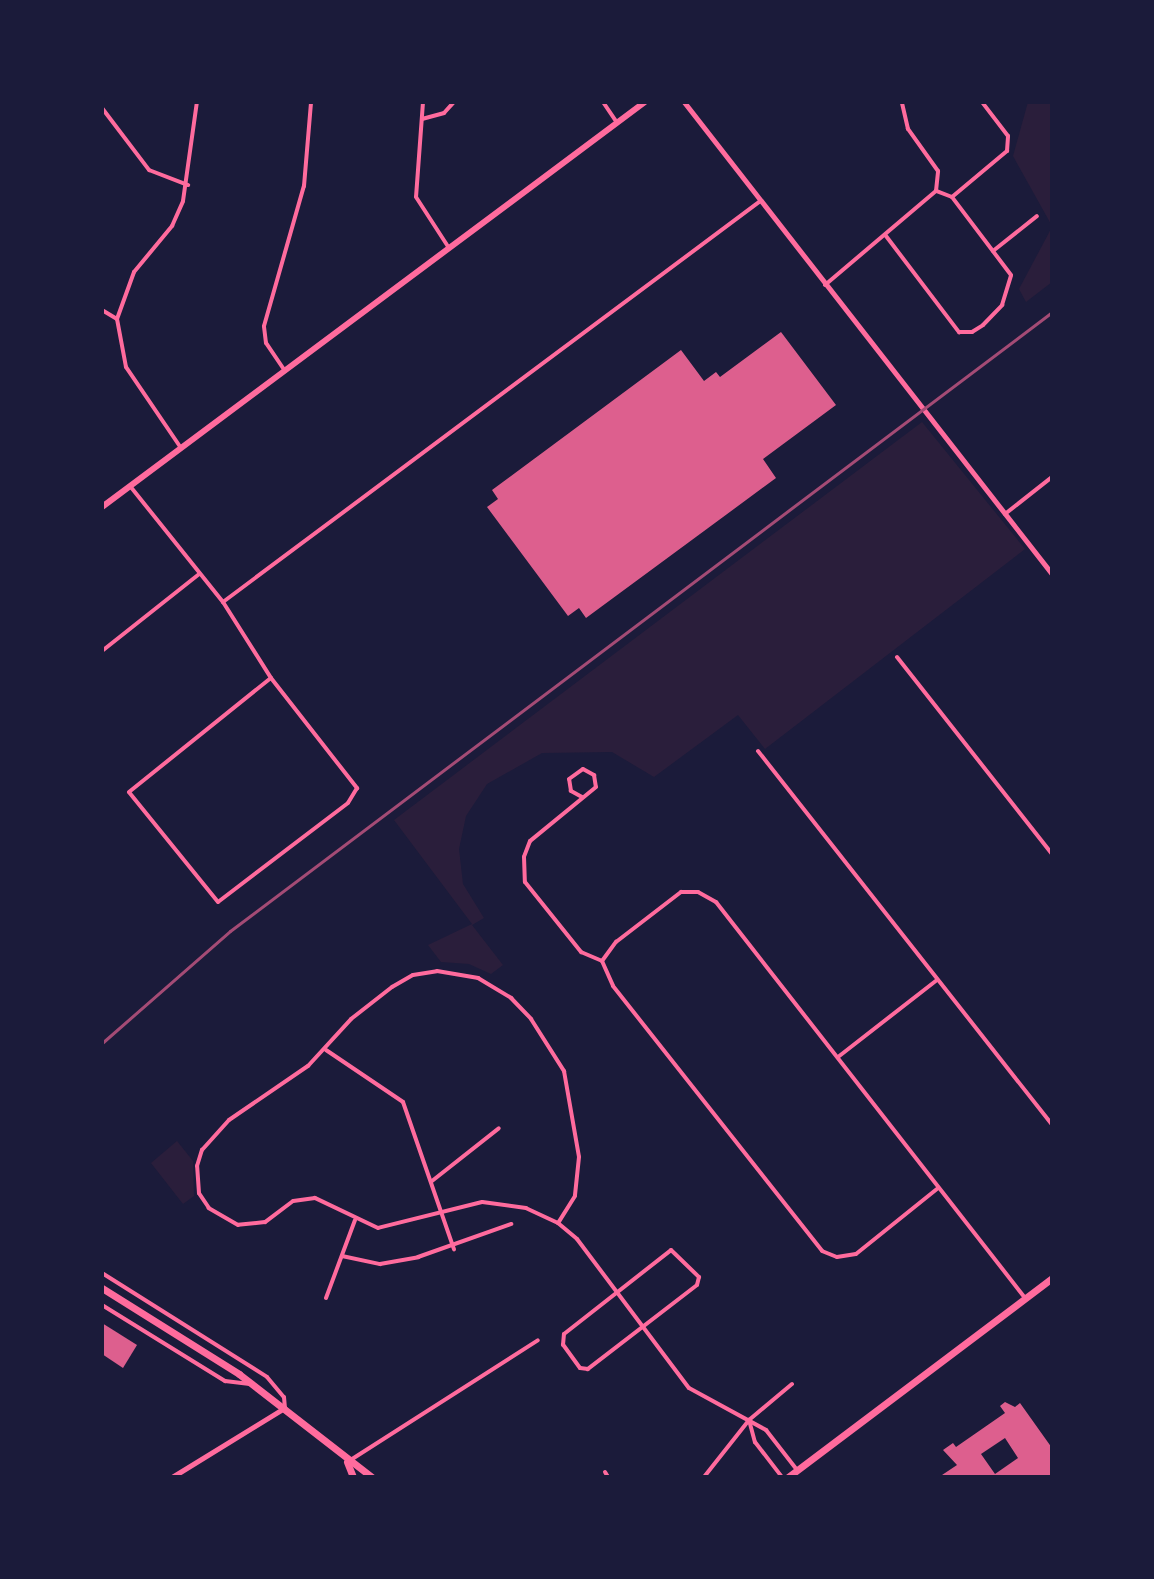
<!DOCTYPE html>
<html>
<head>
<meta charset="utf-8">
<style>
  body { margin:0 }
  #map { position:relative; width:1154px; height:1579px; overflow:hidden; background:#1b1b3a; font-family:Helvetica,sans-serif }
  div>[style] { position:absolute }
  .green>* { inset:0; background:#2a1e3b }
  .building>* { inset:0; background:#dd5f8e }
  .minor>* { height:4px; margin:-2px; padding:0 2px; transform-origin:2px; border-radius:2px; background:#ff6b9d }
  .tertiary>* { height:5px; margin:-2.5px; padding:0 2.5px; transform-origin:2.5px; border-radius:2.5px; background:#ff6b9d }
  .secondary>* { height:6px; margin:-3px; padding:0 3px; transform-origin:3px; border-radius:3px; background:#ff6b9d }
  .primary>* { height:7px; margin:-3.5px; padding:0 3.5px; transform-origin:3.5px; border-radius:3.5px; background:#ff6b9d }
  .rail>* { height:3px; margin:-1.5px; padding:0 1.5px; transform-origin:1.5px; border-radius:1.5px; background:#a44b75 }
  span { translate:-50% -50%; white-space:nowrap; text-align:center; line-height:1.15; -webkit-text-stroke:6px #1b1b3a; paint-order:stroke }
  .frame { position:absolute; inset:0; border:104px solid #1b1b3a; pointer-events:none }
</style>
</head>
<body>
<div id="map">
  <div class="green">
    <div style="clip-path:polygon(1028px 102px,1052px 102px,1052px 226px,1013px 156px)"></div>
    <div style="clip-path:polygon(1052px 227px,1052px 282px,1026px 302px,1019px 289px)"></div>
    <div style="clip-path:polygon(922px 422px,1025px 549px,765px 749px,738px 715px,654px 777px,612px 752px,542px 753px,487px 784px,466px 816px,459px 849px,463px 884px,484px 918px,472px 925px,503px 965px,491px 974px,469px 964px,441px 962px,428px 945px,472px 924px,394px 820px)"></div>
    <div style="clip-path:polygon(177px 1141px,193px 1161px,194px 1196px,183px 1204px,151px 1163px)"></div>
  </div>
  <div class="building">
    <div style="clip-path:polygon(781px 332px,836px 405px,763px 459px,776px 478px,586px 618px,579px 608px,568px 616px,487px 507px,498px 499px,492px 490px,681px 350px,704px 381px,716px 372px,720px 377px)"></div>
    <div style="clip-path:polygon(102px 1323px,137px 1345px,123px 1368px,102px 1354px)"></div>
    <div style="clip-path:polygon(evenodd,1005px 1402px,1015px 1407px,1020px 1403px,1052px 1448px,1052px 1477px,939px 1477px,957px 1465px,943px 1450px,953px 1443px,956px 1447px,1005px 1413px,1000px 1406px,1005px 1402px,1005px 1438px,1018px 1458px,995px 1474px,981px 1454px,1005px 1438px)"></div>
  </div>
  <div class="minor">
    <div style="left:423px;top:102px;width:95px;rotate:94.2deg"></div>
    <div style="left:416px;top:197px;width:61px;rotate:57.1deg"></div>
    <div style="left:603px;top:102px;width:25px;rotate:56deg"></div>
    <div style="left:102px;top:108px;width:78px;rotate:52.8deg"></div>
    <div style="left:149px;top:170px;width:42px;rotate:21deg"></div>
    <div style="left:422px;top:119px;width:23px;rotate:-15deg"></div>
    <div style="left:444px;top:113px;width:15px;rotate:-48deg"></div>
    <div style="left:952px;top:197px;width:72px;rotate:-39.9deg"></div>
    <div style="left:1007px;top:151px;width:15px;rotate:-86deg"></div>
    <div style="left:1008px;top:136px;width:43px;rotate:-127.4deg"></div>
    <div style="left:886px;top:236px;width:121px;rotate:52.8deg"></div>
    <div style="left:959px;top:332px;width:13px"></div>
    <div style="left:972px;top:332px;width:13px;rotate:-32deg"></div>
    <div style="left:983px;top:325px;width:28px;rotate:-46deg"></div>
    <div style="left:1002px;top:305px;width:31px;rotate:-73deg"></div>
    <div style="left:1011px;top:275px;width:98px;rotate:-127.1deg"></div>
    <div style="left:952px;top:197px;width:17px;rotate:-159deg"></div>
    <div style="left:993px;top:251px;width:56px;rotate:-38.5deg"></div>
    <div style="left:825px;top:285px;width:145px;rotate:-40.3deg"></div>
    <div style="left:936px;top:191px;width:20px;rotate:-84deg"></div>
    <div style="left:938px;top:171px;width:52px;rotate:-125.5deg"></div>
    <div style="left:908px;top:129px;width:28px;rotate:-103deg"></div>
    <div style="left:102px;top:310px;width:17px;rotate:31deg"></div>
    <div style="left:285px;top:371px;width:34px;rotate:-124deg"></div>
    <div style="left:266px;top:343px;width:17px;rotate:-97deg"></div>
    <div style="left:264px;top:326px;width:146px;rotate:-74.1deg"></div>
    <div style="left:304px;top:186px;width:84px;rotate:-85.2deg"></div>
    <div style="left:181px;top:448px;width:98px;rotate:-124.2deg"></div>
    <div style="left:126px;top:367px;width:49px;rotate:-100.6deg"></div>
    <div style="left:117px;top:319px;width:50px;rotate:-70.1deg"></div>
    <div style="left:134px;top:272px;width:60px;rotate:-50.4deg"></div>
    <div style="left:172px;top:226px;width:27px;rotate:-66deg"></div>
    <div style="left:183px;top:201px;width:100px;rotate:-82deg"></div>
    <div style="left:130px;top:486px;width:149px;rotate:51.3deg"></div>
    <div style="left:223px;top:602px;width:90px;rotate:57.7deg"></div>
    <div style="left:271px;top:678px;width:140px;rotate:52deg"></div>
    <div style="left:357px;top:788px;width:17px;rotate:121deg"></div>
    <div style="left:348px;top:803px;width:163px;rotate:142.7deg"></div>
    <div style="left:218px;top:902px;width:141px;rotate:-129deg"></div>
    <div style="left:129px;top:792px;width:182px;rotate:-38.8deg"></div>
    <div style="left:1005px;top:514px;width:60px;rotate:-38.2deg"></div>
    <div style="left:223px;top:602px;width:669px;rotate:-36.73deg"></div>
    <div style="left:102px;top:651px;width:124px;rotate:-38.4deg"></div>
    <div style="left:897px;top:657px;width:251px;rotate:51.8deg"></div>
    <div style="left:758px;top:751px;width:476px;rotate:51.8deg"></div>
    <div style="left:582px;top:797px;width:13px;rotate:-151deg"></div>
    <div style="left:571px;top:791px;width:12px;rotate:-99deg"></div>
    <div style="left:569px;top:779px;width:17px;rotate:-36deg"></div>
    <div style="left:583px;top:769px;width:13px;rotate:29deg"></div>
    <div style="left:594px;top:775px;width:12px;rotate:81deg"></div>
    <div style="left:596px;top:787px;width:85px;rotate:140.7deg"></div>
    <div style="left:530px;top:841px;width:17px;rotate:111deg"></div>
    <div style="left:524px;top:857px;width:25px;rotate:88deg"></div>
    <div style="left:525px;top:882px;width:90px;rotate:51.3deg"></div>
    <div style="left:581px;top:952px;width:23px;rotate:23deg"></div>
    <div style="left:602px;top:961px;width:24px;rotate:-54deg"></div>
    <div style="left:616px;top:942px;width:82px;rotate:-37.6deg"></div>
    <div style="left:681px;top:892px;width:17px"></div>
    <div style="left:698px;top:892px;width:21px;rotate:29deg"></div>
    <div style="left:716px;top:902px;width:502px;rotate:52.03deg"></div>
    <div style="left:602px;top:961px;width:27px;rotate:66deg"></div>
    <div style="left:613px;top:986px;width:337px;rotate:51.7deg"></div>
    <div style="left:822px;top:1251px;width:16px;rotate:22deg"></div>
    <div style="left:837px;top:1257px;width:19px;rotate:-9deg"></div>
    <div style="left:856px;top:1254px;width:105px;rotate:-38.8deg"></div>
    <div style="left:326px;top:1050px;width:93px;rotate:34deg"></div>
    <div style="left:403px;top:1102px;width:156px;rotate:70.9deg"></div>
    <div style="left:838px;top:1057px;width:125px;rotate:-37.9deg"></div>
    <div style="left:432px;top:1181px;width:85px;rotate:-38.3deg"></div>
    <div style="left:558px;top:1223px;width:35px;rotate:-155deg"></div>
    <div style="left:526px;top:1208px;width:44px;rotate:-172.2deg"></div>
    <div style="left:482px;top:1202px;width:107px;rotate:166deg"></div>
    <div style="left:378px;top:1228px;width:70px;rotate:-154.5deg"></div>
    <div style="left:315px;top:1198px;width:22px;rotate:172deg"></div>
    <div style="left:293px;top:1201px;width:35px;rotate:143deg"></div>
    <div style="left:265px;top:1222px;width:27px;rotate:174deg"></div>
    <div style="left:238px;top:1225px;width:34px;rotate:-150deg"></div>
    <div style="left:209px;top:1208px;width:18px;rotate:-124deg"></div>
    <div style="left:199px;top:1193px;width:27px;rotate:-94deg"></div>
    <div style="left:197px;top:1166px;width:17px;rotate:-73deg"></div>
    <div style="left:202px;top:1150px;width:40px;rotate:-48deg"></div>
    <div style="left:229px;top:1120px;width:96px;rotate:-34.4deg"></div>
    <div style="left:308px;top:1066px;width:64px;rotate:-47.5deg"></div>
    <div style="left:351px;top:1019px;width:52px;rotate:-38deg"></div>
    <div style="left:392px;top:987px;width:24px;rotate:-30deg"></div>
    <div style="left:413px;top:975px;width:24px;rotate:-9deg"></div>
    <div style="left:437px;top:971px;width:42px;rotate:9.7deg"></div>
    <div style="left:478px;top:978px;width:39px;rotate:31deg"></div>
    <div style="left:511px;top:998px;width:29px;rotate:46deg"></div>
    <div style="left:531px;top:1019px;width:62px;rotate:57.6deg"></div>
    <div style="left:564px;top:1071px;width:87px;rotate:80.1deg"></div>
    <div style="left:579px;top:1157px;width:39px;rotate:96deg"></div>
    <div style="left:575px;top:1196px;width:32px;rotate:122deg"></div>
    <div style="left:558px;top:1223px;width:25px;rotate:40deg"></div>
    <div style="left:577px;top:1239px;width:186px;rotate:53.1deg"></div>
    <div style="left:689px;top:1388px;width:88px;rotate:28.6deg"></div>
    <div style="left:766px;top:1430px;width:51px;rotate:52.2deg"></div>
    <div style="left:671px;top:1250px;width:39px;rotate:44deg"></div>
    <div style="left:699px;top:1277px;width:8px;rotate:104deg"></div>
    <div style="left:697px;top:1285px;width:138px;rotate:142.4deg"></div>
    <div style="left:588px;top:1369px;width:8px;rotate:-173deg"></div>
    <div style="left:580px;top:1368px;width:29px;rotate:-126deg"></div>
    <div style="left:563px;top:1345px;width:11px;rotate:-85deg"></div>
    <div style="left:564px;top:1334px;width:136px;rotate:-38.1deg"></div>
    <div style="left:342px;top:1256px;width:39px;rotate:12deg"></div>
    <div style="left:380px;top:1264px;width:39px;rotate:-10deg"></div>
    <div style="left:418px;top:1257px;width:99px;rotate:-19.5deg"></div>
    <div style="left:102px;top:1273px;width:195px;rotate:32.2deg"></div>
    <div style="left:267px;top:1377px;width:26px;rotate:50deg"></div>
    <div style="left:284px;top:1397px;width:11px;rotate:85deg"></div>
    <div style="left:326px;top:1298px;width:83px;rotate:-69.6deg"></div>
    <div style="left:102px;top:1305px;width:145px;rotate:31.7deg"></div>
    <div style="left:225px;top:1381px;width:25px;rotate:7deg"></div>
    <div style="left:749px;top:1420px;width:23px;rotate:75deg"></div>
    <div style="left:755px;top:1442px;width:44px;rotate:52.4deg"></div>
    <div style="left:349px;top:1461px;width:224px;rotate:-32.6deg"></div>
    <div style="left:605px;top:1472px;width:6px;rotate:59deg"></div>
    <div style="left:704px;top:1477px;width:73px;rotate:-51.7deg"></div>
    <div style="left:749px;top:1420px;width:56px;rotate:-39.9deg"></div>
  </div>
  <div class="tertiary">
    <div style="left:684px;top:102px;width:599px;rotate:52.06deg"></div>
    <div style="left:172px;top:1477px;width:132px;rotate:-31.6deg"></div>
  </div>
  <div class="secondary">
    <div style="left:102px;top:507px;width:677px;rotate:-36.72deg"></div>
  </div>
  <div class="primary">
    <div style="left:102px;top:1288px;width:162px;rotate:32.1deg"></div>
    <div style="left:239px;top:1374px;width:168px;rotate:37.8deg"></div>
    <div style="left:347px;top:1462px;width:16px;rotate:68deg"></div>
    <div style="left:788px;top:1477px;width:331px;rotate:-37deg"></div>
  </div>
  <div class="rail">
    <div style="left:102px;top:1043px;width:170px;rotate:-41.2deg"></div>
    <div style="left:230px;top:931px;width:1029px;rotate:-36.98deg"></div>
  </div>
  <div class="frame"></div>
</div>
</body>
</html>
